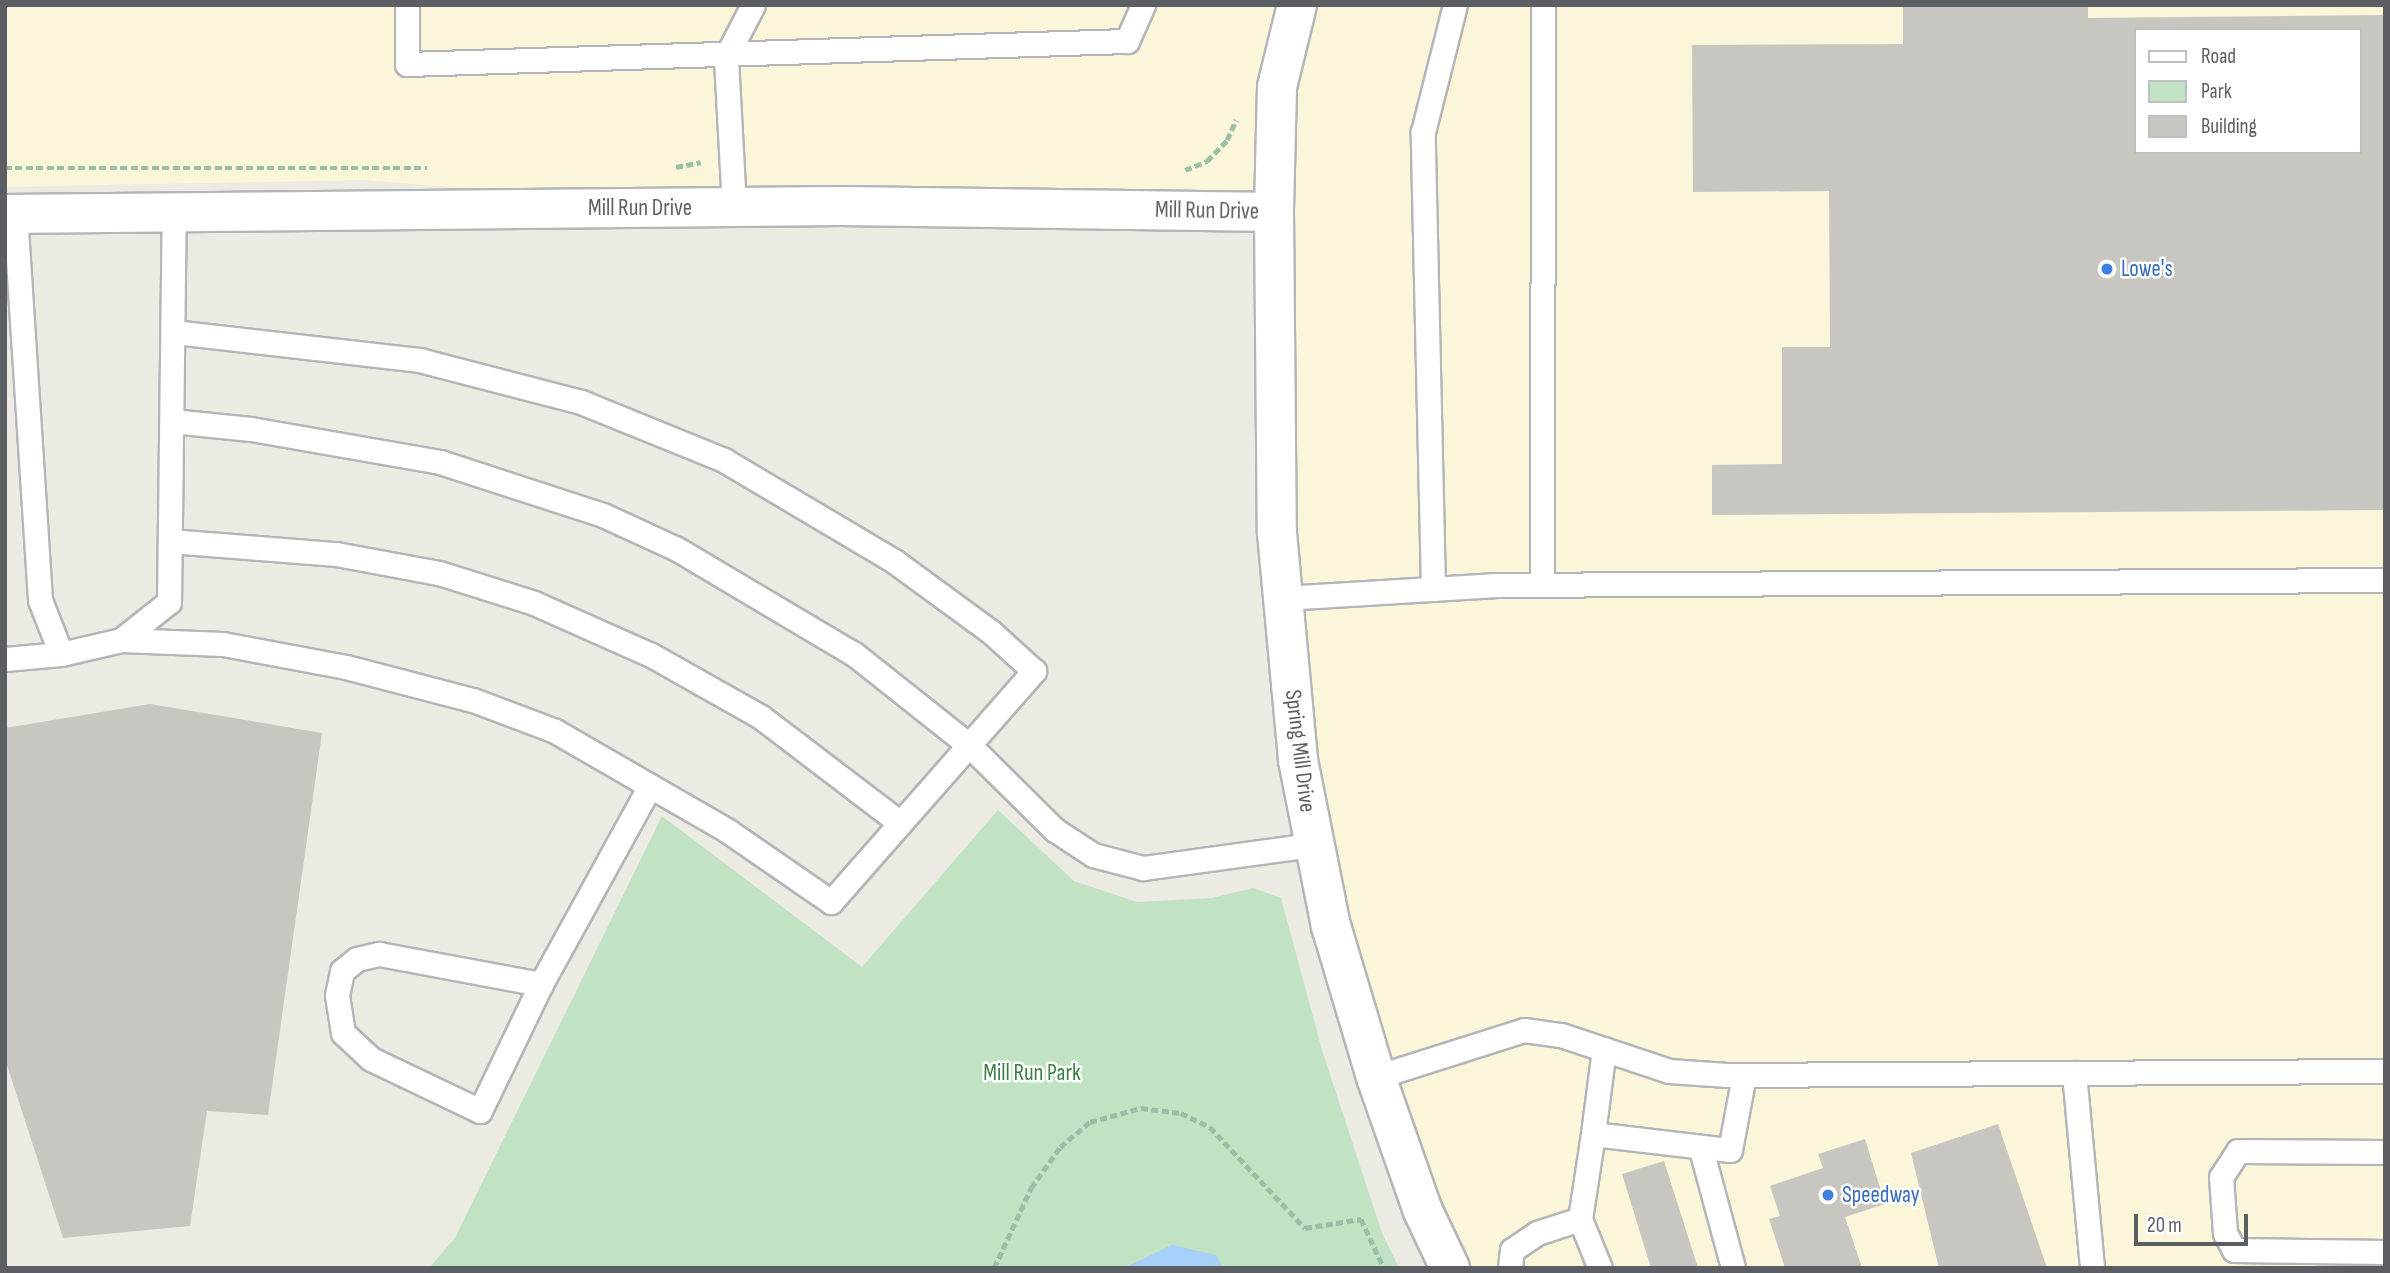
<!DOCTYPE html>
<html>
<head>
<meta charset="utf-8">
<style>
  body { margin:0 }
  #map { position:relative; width:2390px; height:1273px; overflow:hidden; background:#ecebe3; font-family:"Sofia Sans Condensed",sans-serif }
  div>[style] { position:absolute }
  .commercial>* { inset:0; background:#fbf5d9 }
  .green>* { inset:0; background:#c1e2c3 }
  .water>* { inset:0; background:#a7cff8 }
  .building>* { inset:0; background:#c8c6c0 }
  .path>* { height:4.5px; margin-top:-2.25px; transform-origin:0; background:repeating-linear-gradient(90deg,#99c0a7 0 7px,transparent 0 10.5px) }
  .roads { filter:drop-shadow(2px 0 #b3b5b9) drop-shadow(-2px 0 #b3b5b9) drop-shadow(0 2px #b3b5b9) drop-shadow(0 -2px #b3b5b9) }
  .lane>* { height:23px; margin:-11.5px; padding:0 11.5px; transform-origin:11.5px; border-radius:11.5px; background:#fff }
  .street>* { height:38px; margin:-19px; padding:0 19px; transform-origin:19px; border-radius:19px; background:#fff }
  .dots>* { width:19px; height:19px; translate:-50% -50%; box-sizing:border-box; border:4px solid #fff; border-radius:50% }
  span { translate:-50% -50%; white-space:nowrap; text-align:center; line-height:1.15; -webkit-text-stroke:5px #fff; paint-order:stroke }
  .street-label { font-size:23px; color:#5b5e62 }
  .shop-label { font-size:23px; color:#366cbe }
  .left { translate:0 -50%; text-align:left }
  .park-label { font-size:23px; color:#3b8144 }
  .frame { position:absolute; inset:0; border:7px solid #5b5e62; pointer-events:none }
  .legend { position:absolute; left:2134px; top:28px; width:228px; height:126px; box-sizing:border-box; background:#fff; border:2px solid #bdbfc0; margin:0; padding:9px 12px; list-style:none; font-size:21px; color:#5b5e62 }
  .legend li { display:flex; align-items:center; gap:14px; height:35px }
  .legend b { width:35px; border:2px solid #bdbfc0 }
  .scale { position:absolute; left:2134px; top:1214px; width:114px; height:32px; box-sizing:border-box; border:4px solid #5b5e62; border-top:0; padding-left:9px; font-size:21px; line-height:24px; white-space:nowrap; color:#5b5e62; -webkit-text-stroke:5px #fff; paint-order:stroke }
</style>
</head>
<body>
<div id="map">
  <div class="commercial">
    <div style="clip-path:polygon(evenodd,5px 5px,2385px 5px,2385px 1268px,1450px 1268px,1312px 845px,1274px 212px,694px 208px,365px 180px,5px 187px,5px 5px,2136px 30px,2360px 30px,2360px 152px,2136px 152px,2136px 30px)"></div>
  </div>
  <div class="green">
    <div style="clip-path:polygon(998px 810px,1074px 881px,1137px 902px,1212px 898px,1253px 888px,1281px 898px,1322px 1050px,1382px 1233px,1399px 1268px,429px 1268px,455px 1238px,662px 816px,862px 967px)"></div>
  </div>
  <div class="water">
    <div style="clip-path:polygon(1172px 1245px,1216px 1255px,1223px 1268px,1124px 1268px)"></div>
  </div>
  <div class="building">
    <div style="clip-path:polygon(evenodd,1903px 5px,2088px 5px,2088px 18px,2385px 15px,2385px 510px,1712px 515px,1712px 465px,1782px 464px,1782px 347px,1830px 347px,1829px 191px,1693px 192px,1692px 45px,1903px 44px,1903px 5px,2136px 30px,2360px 30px,2360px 152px,2136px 152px,2136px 30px)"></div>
    <div style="clip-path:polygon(150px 704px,322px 733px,268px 1115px,207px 1111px,190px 1226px,63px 1238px,5px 1059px,5px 728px)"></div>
    <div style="clip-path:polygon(1998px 1124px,2047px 1268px,1939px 1268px,1911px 1153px)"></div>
    <div style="clip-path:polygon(1865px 1139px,1885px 1204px,1845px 1217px,1862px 1268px,1785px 1268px,1769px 1219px,1780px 1216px,1770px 1186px,1823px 1168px,1818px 1154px)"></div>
    <div style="clip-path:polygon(1664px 1161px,1698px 1268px,1651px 1268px,1622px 1174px)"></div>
  </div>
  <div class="path">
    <div style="left:676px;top:167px;width:25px;rotate:-11deg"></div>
    <div style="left:5px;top:168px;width:422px"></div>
    <div style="left:1185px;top:170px;width:24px;rotate:-22deg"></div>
    <div style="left:1207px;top:161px;width:29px;rotate:-46deg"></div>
    <div style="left:1227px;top:140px;width:22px;rotate:-66deg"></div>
    <div style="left:994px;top:1268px;width:88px;rotate:-65.2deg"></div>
    <div style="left:1031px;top:1188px;width:50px;rotate:-54.7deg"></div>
    <div style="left:1060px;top:1147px;width:39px;rotate:-40deg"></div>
    <div style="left:1090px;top:1122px;width:53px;rotate:-15.4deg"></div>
    <div style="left:1141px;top:1108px;width:40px;rotate:7.1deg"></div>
    <div style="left:1181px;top:1113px;width:32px;rotate:26deg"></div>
    <div style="left:1210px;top:1127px;width:139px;rotate:46.8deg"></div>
    <div style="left:1305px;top:1228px;width:57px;rotate:-9.1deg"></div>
    <div style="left:1361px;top:1219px;width:54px;rotate:64.9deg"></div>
  </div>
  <div class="roads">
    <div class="lane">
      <div style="left:407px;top:5px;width:59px;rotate:90deg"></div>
      <div style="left:407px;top:64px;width:720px;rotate:-1.83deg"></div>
      <div style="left:1127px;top:41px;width:39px;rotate:-66deg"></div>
      <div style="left:734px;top:207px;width:150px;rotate:-93.1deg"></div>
      <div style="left:726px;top:57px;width:59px;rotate:-62.6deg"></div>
      <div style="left:15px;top:213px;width:388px;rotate:86.3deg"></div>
      <div style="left:40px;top:600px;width:58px;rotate:68.7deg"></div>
      <div style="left:61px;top:654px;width:62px;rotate:-13.1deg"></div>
      <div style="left:121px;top:640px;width:61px;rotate:-38.4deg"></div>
      <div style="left:169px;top:602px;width:390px;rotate:-89.3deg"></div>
      <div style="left:172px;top:421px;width:79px;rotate:5.8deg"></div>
      <div style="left:251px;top:429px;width:192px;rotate:9.9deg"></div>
      <div style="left:440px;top:462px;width:171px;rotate:18deg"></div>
      <div style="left:603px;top:515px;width:81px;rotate:24.7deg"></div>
      <div style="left:677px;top:549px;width:206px;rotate:30.7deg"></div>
      <div style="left:854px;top:654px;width:147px;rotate:38.4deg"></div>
      <div style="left:969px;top:745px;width:121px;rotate:44.7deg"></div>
      <div style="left:1055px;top:830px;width:45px;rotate:33.3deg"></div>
      <div style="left:1093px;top:855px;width:52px;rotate:14.6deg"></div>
      <div style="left:1143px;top:868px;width:171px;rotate:-7.8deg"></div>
      <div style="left:170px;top:541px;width:167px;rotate:4.5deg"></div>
      <div style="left:336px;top:554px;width:105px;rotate:10.5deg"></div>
      <div style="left:439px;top:573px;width:100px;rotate:17.5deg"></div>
      <div style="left:534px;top:603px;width:128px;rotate:24deg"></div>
      <div style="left:651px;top:655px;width:126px;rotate:29.4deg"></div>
      <div style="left:761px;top:717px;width:175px;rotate:37.3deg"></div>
      <div style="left:1542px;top:585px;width:580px;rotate:-89.9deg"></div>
      <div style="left:1433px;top:589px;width:457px;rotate:-91.3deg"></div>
      <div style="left:1423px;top:132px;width:131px;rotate:-75.9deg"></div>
      <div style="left:1283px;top:598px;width:211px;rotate:-3.5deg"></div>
      <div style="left:1494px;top:585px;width:891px;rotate:-0.32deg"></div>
      <div style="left:121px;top:640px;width:102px;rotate:2.2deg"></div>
      <div style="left:223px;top:644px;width:125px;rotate:10.6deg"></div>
      <div style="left:346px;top:667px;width:131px;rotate:14.6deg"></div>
      <div style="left:473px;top:700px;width:88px;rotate:20.7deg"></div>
      <div style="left:555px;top:731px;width:200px;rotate:30deg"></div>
      <div style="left:728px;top:831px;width:125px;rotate:34.6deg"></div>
      <div style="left:831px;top:902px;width:308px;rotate:-48.7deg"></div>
      <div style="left:1034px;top:671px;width:58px;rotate:-137.8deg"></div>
      <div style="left:991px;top:632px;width:120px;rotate:-143.8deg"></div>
      <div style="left:894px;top:561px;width:198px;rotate:-149.3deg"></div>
      <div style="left:724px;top:460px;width:154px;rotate:-157.9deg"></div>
      <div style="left:581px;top:402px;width:166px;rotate:-165.4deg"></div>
      <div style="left:420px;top:360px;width:248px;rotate:-173.5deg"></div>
      <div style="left:5px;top:659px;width:56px;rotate:-5.1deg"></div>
      <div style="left:541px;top:984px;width:141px;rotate:115.7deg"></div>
      <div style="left:480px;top:1111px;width:121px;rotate:-154.5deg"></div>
      <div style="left:371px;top:1059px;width:38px;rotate:-137deg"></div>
      <div style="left:343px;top:1033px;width:38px;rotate:-99deg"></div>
      <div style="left:337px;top:995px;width:25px;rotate:-78deg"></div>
      <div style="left:342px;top:971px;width:19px;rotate:-39deg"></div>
      <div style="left:357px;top:959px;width:23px;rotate:-13deg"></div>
      <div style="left:379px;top:954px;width:165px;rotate:10.5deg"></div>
      <div style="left:541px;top:984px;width:226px;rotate:-61.2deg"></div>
      <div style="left:1604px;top:1049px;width:86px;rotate:97.4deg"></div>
      <div style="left:1593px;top:1134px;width:138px;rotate:6.7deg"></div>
      <div style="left:1730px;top:1150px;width:76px;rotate:-79.4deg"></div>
      <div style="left:2074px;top:1073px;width:196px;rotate:84.7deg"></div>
      <div style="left:1376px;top:1077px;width:155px;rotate:-17.6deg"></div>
      <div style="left:1524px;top:1030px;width:37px;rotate:8deg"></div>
      <div style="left:1561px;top:1035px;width:114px;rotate:18.4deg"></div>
      <div style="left:1669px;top:1071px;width:58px;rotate:3.9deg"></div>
      <div style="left:1727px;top:1075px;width:658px;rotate:-0.35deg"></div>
      <div style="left:1593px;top:1134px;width:86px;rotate:98.7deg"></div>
      <div style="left:1580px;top:1219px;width:53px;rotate:67.8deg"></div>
      <div style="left:1701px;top:1149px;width:123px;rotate:74.9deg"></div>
      <div style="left:2385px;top:1152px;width:147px;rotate:-179.6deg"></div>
      <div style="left:2238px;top:1151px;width:31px;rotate:123deg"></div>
      <div style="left:2221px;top:1177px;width:56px;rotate:85.9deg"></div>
      <div style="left:2225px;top:1233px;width:19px;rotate:62deg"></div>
      <div style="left:2234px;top:1250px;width:151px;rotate:0.8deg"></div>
      <div style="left:1510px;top:1268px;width:18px;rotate:-84deg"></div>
      <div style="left:1512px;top:1250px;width:30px;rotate:-34deg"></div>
      <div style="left:1537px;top:1233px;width:45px;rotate:-18deg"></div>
    </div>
    <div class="street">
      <div style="left:1297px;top:5px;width:84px;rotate:103.7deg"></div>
      <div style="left:1277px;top:87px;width:125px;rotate:91.4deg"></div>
      <div style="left:1274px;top:212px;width:321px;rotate:89.5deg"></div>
      <div style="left:1277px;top:533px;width:228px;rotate:84.7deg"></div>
      <div style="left:1298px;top:760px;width:169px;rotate:78.8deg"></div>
      <div style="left:1331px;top:926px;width:158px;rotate:73.4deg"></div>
      <div style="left:1376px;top:1077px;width:142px;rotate:70.7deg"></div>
      <div style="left:1423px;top:1211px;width:63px;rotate:64.7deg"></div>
      <div style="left:5px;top:214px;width:836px;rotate:-0.55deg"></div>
      <div style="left:841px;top:206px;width:433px;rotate:0.8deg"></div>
    </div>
  </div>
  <div class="dots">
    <div style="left:2107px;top:269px;background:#3f7fe0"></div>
    <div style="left:1828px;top:1195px;background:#3f7fe0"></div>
  </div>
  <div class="street-label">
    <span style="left:640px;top:208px">Mill Run Drive</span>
    <span style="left:1207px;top:211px;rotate:1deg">Mill Run Drive</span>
    <span style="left:1300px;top:751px;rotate:83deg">Spring Mill Drive</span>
  </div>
  <div class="shop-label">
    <span class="left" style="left:2121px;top:269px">Lowe's</span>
    <span class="left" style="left:1842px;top:1195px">Speedway</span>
  </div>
  <div class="park-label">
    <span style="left:1032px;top:1073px">Mill Run Park</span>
  </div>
  <div class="frame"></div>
  <ul class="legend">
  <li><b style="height:9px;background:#fff"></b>Road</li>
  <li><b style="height:19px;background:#c1e2c3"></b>Park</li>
  <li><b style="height:19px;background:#c8c6c0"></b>Building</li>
  </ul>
  <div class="scale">20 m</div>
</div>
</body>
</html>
